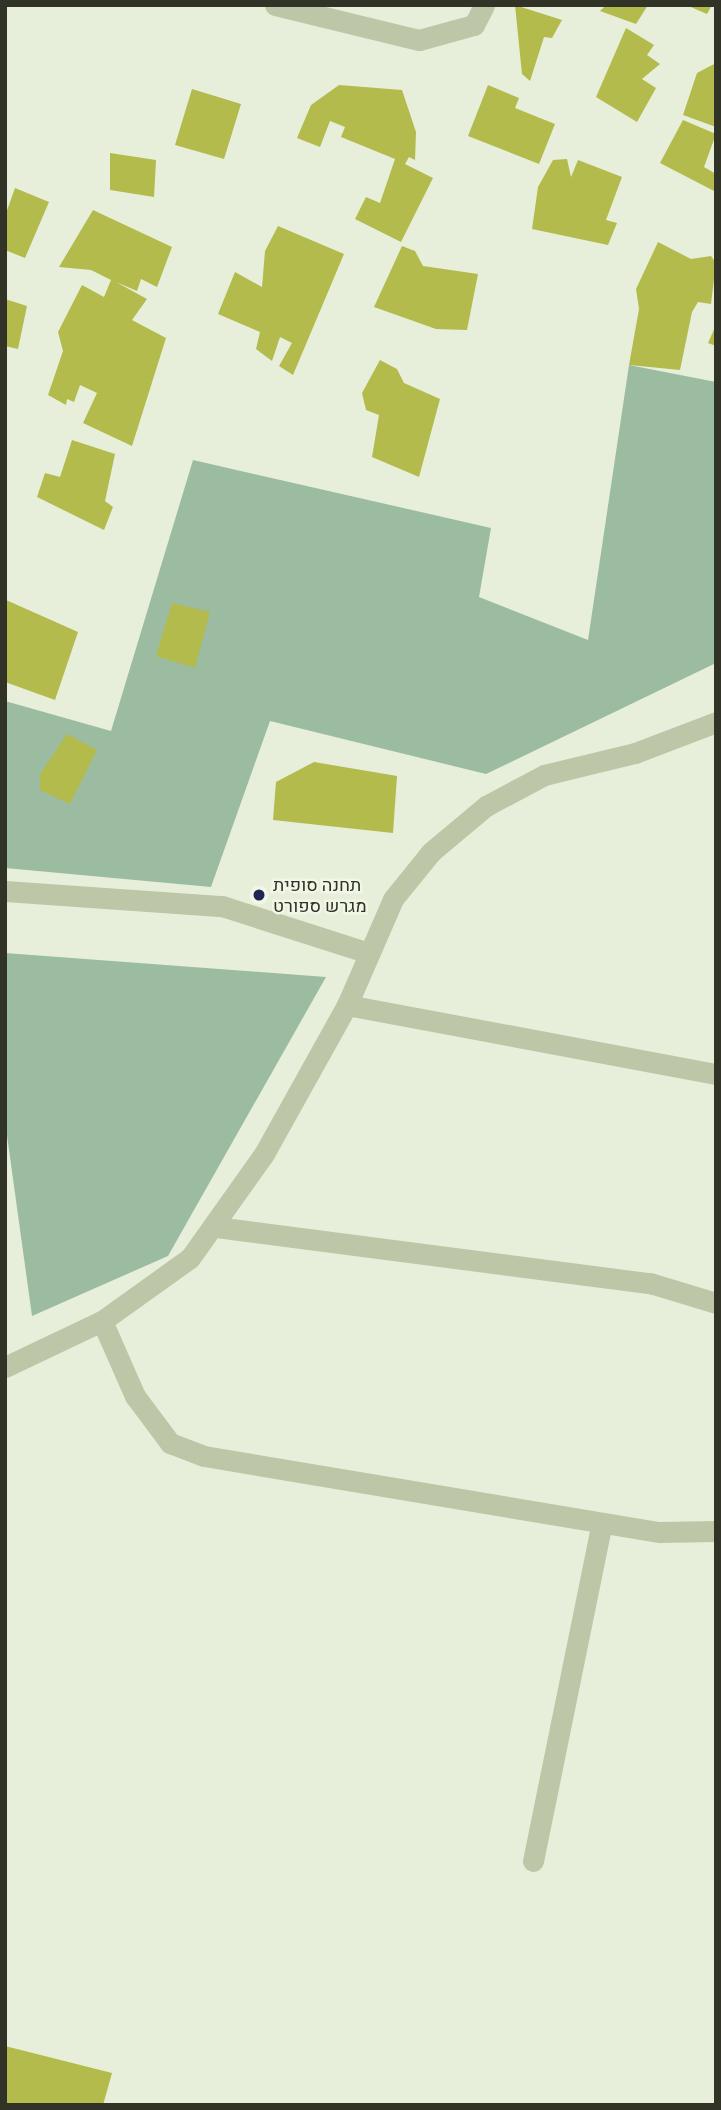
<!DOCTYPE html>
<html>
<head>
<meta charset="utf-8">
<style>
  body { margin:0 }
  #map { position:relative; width:721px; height:2110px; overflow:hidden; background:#e7efda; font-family:Ubuntu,Heebo,sans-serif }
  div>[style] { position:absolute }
  .green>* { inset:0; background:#9cbca1 }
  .building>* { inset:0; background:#b2bb4c }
  .street>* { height:21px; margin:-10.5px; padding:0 10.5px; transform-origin:10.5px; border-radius:10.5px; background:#bdc6a7 }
  .dots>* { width:19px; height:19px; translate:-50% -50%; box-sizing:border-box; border:4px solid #f1f7e6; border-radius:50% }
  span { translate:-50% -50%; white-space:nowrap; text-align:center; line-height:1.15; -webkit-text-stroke:5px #f1f7e6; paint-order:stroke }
  .poi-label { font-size:18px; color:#313327 }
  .left { translate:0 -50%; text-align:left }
  .frame { position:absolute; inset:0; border:7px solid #313327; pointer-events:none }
</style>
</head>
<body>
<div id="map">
  <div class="green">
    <div style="clip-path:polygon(629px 365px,716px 382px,716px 663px,486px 774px,270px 721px,211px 887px,5px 868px,5px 701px,111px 731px,193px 460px,491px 528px,479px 597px,588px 640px)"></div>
    <div style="clip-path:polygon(5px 953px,326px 977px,168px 1256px,32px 1316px,5px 1121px)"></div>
  </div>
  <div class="building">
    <div style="clip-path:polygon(515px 5px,562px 20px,552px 38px,544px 37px,530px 81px,522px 74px)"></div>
    <div style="clip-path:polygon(606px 5px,648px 5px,636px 24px,600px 11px)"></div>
    <div style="clip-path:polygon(686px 5px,712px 5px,707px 14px)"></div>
    <div style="clip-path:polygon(626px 28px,654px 45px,647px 55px,660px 64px,642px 79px,656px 88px,637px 122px,596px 97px)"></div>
    <div style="clip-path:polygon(716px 63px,716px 127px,683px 115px,697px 73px)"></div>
    <div style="clip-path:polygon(339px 85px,402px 90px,416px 132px,415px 160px,409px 157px,405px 164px,433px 178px,401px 242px,355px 219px,366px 197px,380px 203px,395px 159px,341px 137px,345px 127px,330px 121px,320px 147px,297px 138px,311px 105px)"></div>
    <div style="clip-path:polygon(488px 85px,519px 98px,515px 108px,555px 124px,539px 164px,468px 136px)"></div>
    <div style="clip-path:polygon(192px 89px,241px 104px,224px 159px,175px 145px)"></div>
    <div style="clip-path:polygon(683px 120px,716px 134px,704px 167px,716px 174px,716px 192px,660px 163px)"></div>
    <div style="clip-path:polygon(110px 153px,156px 160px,154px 197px,110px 190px)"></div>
    <div style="clip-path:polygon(567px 159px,571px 177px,578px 160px,622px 177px,606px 220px,617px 223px,608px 245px,532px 229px,538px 187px,553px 160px)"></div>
    <div style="clip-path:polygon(15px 188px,49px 202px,25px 258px,5px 250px,5px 216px)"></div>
    <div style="clip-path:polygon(93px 210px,172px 247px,157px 287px,141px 279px,137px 291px,116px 282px,147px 299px,132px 320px,166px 338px,132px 446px,83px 423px,97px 393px,80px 385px,74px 402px,67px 399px,66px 405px,48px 395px,63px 351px,58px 332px,82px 285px,104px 297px,111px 280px,91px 270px,59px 267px)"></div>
    <div style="clip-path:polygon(278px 226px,344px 254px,293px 375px,279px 366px,292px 343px,280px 337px,272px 361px,256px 349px,260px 332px,218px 314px,235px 272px,262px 287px,265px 251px)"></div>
    <div style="clip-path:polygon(658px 242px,691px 259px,711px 256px,716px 263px,711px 304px,698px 302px,692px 312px,680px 370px,629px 365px,639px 309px,636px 289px)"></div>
    <div style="clip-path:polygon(402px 246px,415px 251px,423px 266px,478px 274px,467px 330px,436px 329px,374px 307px)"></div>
    <div style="clip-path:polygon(5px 299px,27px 306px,18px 349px,5px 346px)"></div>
    <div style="clip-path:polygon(716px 325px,716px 346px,708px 343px)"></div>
    <div style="clip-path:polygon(380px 360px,397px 369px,404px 383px,440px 399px,419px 477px,372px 457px,379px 415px,366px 410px,362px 393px)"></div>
    <div style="clip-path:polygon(72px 440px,115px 454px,105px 501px,113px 507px,104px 530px,37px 497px,45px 473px,60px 477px)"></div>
    <div style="clip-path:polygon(6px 600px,78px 632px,55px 700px,5px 682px)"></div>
    <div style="clip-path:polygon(172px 603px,210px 612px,195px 668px,156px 656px)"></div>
    <div style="clip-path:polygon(67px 734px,97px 750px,70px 804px,40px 790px,40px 774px)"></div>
    <div style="clip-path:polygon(314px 762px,397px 776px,393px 833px,273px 820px,276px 782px)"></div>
    <div style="clip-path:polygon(5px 2046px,112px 2073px,103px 2105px,5px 2105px)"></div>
  </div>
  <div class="street">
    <div style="left:275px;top:5px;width:148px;rotate:13.7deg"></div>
    <div style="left:419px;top:40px;width:57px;rotate:-15.3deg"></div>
    <div style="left:474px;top:25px;width:22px;rotate:-63deg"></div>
    <div style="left:5px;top:891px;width:218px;rotate:4deg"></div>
    <div style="left:222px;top:906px;width:150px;rotate:17.8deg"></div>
    <div style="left:347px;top:1005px;width:375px;rotate:10.6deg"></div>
    <div style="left:216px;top:1227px;width:438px;rotate:7.4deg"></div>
    <div style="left:650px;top:1283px;width:69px;rotate:16.9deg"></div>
    <div style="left:102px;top:1321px;width:82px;rotate:66.3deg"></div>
    <div style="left:135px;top:1396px;width:59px;rotate:53.3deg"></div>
    <div style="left:170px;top:1443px;width:36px;rotate:21deg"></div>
    <div style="left:204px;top:1456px;width:462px;rotate:9.5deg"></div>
    <div style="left:660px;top:1532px;width:56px;rotate:-1deg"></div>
    <div style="left:5px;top:1367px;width:107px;rotate:-25.4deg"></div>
    <div style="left:102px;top:1321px;width:108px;rotate:-35.6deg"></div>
    <div style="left:190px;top:1258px;width:128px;rotate:-54.6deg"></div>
    <div style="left:264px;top:1154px;width:171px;rotate:-60.9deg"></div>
    <div style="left:347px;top:1005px;width:116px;rotate:-66.5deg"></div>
    <div style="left:393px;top:899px;width:60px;rotate:-51deg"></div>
    <div style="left:431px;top:852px;width:72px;rotate:-39.9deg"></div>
    <div style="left:486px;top:806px;width:66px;rotate:-28.1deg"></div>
    <div style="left:544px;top:775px;width:94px;rotate:-13.6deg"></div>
    <div style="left:635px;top:753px;width:87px;rotate:-20.9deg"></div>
    <div style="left:533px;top:1861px;width:345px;rotate:-78.5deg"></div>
  </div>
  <div class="dots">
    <div style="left:259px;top:895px;background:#212551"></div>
  </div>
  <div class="poi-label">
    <span class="left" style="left:273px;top:895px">תחנה סופית<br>מגרש ספורט</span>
  </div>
  <div class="frame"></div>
</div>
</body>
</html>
